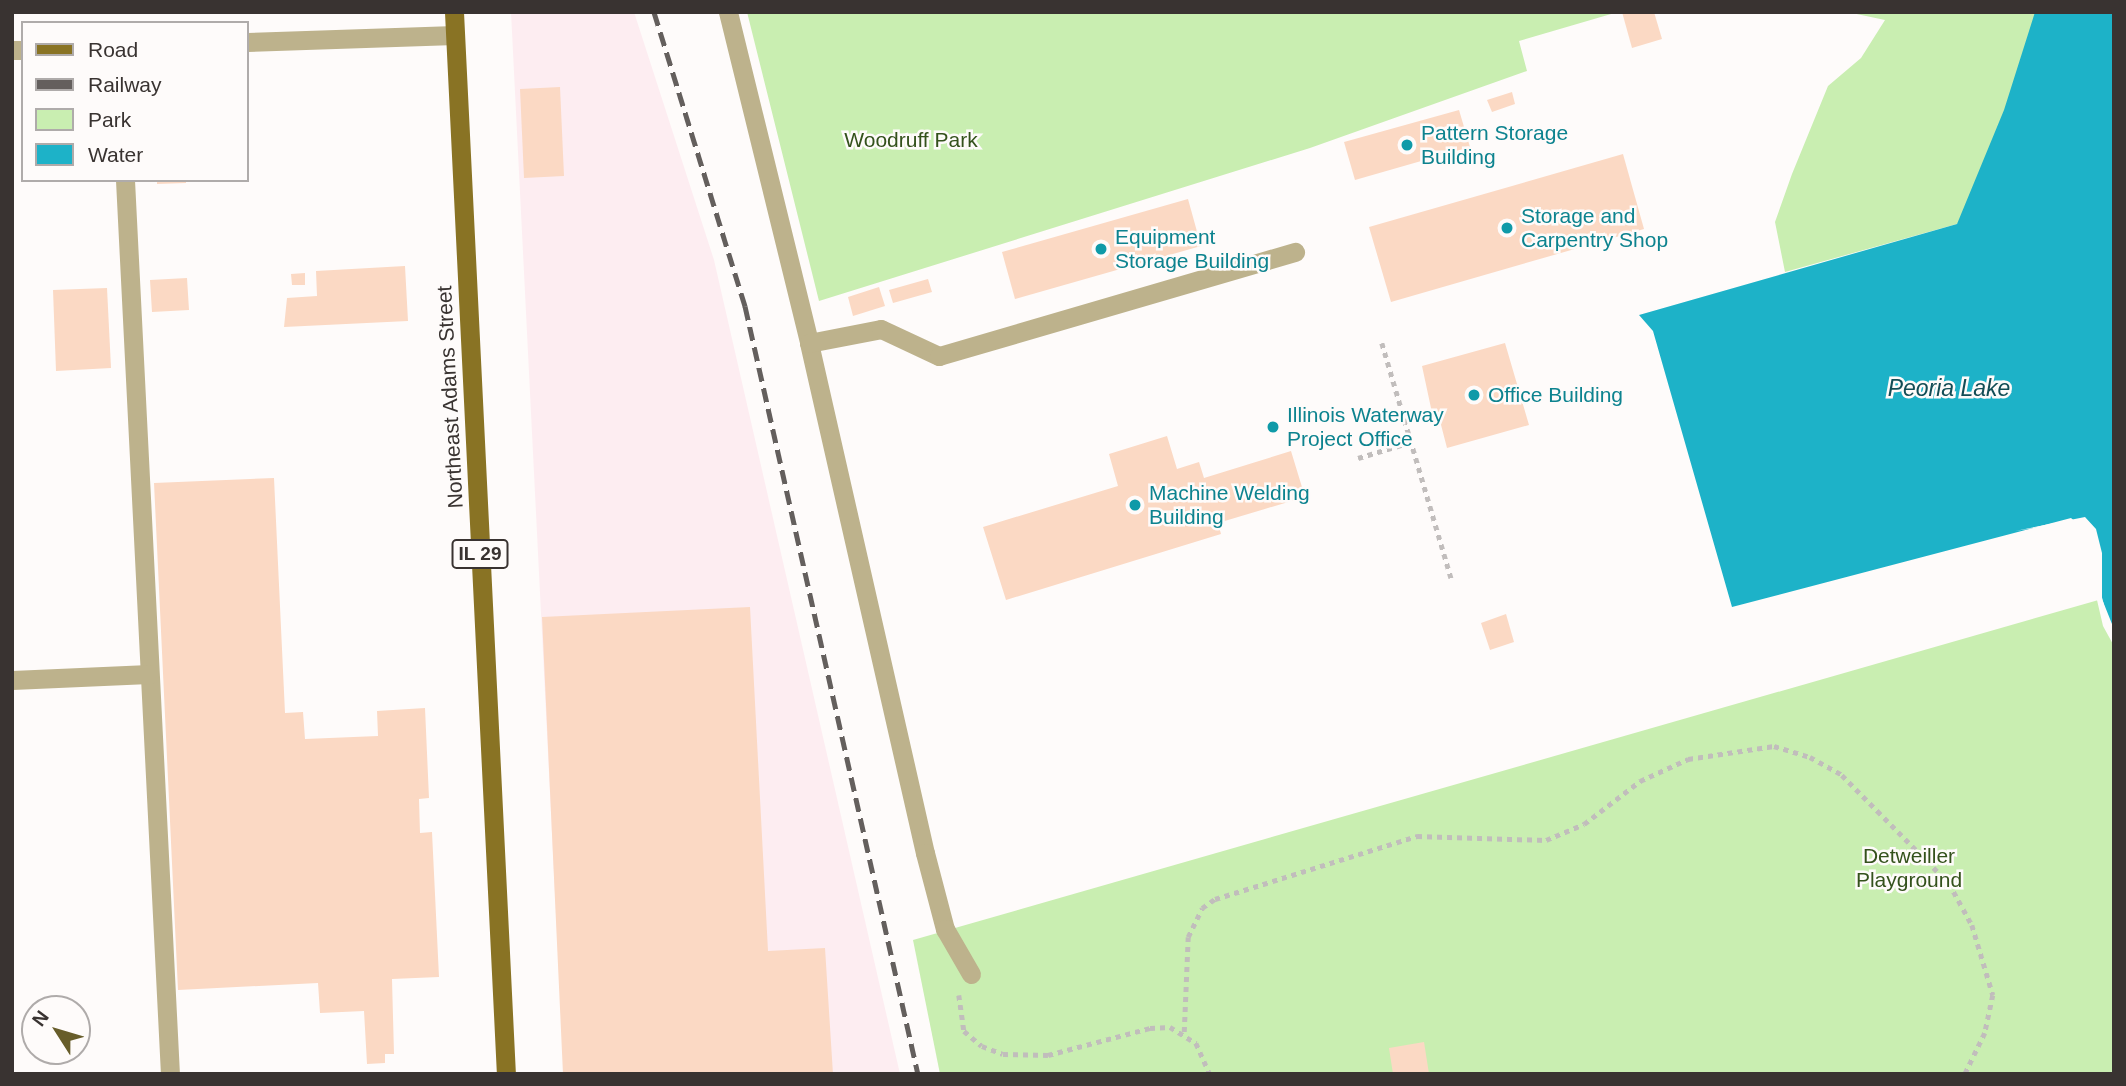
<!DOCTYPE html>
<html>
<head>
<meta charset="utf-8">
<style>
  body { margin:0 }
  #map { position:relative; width:2126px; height:1086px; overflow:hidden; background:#fefbfa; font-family:Arial,sans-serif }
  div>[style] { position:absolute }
  .industrial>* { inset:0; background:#fdedf1 }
  .green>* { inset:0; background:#c9eeb1 }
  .water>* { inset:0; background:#1db2c8 }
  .pier>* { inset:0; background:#fefbfa }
  .building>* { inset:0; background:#fbd9c4 }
  .path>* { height:4.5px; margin-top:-2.25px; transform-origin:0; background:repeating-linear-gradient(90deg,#c1bdbc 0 5px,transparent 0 10px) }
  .service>* { height:19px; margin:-9.5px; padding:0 9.5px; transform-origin:9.5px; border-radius:9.5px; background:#bdb28c }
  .minor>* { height:19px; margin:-9.5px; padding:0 9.5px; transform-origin:9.5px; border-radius:9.5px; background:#bdb28c }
  .tertiary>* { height:19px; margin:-9.5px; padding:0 9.5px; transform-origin:9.5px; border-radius:9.5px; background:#bdb28c }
  .primary>* { height:19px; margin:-9.5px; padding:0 9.5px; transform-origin:9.5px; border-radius:9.5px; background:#897324 }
  .rail>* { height:5px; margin-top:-2.5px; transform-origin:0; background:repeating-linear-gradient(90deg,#645f5d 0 14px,transparent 0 21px) }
  .dots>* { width:19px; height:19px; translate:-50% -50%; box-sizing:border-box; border:4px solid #fefbfa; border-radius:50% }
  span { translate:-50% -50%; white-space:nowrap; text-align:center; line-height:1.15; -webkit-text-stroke:5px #fefbfa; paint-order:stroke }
  .shield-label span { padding:2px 5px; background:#fefbfa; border:2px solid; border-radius:5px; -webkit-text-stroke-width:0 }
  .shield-label { font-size:19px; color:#393331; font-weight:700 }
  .culture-label { font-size:21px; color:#0d838f }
  .left { translate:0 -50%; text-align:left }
  .park-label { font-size:21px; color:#34521c }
  .street-label { font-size:21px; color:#393331 }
  .water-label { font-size:23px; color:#134d56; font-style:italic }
  .frame { position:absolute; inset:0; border:14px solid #393331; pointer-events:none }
  .legend { position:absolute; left:21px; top:21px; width:228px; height:161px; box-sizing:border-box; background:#fefbfa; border:2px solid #afabaa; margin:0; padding:9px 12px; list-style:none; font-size:21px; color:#393331 }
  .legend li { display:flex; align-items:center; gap:14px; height:35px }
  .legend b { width:35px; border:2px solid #afabaa }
  .north { position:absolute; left:21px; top:995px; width:70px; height:70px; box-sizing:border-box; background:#fefbfa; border:2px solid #afabaa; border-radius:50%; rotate:307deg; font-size:19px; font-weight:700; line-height:28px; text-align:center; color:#393331 }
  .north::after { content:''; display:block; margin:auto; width:24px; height:32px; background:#675d2a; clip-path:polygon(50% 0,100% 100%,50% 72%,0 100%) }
</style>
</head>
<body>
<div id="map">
  <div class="industrial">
    <div style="clip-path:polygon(511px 12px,634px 12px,714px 260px,900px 1074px,564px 1074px)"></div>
  </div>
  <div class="green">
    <div style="clip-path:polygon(747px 12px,1618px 12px,1519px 41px,1527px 71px,1310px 148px,819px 301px)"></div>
    <div style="clip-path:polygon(1847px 12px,2114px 12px,1957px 224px,1785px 272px,1775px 222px,1792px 174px,1828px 86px,1861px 58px,1885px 20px)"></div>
    <div style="clip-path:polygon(2102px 599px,2114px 643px,2114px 1074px,940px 1074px,913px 940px)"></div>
  </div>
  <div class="water">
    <div style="clip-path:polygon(2035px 12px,2114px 12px,2114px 643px,2084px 529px,2071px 518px,1732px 607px,1653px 331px,1639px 315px,1957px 224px,2004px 110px)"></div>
  </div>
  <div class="pier">
    <div style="clip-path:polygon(2085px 517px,2096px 529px,2102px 553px,2102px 599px,2114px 629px,2114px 646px,2103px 626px,2081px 531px,2070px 522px,2015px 531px)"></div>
  </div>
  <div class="building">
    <div style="clip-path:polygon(1622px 12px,1654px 12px,1662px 39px,1632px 48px)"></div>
    <div style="clip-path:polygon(560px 87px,564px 176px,524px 178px,520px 89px)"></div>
    <div style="clip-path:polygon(1512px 92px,1515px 104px,1492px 112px,1487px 100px)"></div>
    <div style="clip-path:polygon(1459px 110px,1470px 147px,1355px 180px,1344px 142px)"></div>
    <div style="clip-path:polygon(1623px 154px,1644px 229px,1391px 302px,1369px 227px)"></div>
    <div style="clip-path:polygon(157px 180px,186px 180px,186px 183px,157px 184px)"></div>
    <div style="clip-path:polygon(1188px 199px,1201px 246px,1015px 299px,1002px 252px)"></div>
    <div style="clip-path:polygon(405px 266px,408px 321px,284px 327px,287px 298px,317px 296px,316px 271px)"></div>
    <div style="clip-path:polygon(305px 273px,305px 285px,292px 285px,291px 274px)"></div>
    <div style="clip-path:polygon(187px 278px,189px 310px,152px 312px,150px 280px)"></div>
    <div style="clip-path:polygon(928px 279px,932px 292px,893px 303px,889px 290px)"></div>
    <div style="clip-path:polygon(879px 287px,885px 306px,853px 316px,848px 297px)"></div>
    <div style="clip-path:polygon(107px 288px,111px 368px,56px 371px,53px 290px)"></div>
    <div style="clip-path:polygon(1505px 343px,1529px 425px,1447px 448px,1440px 421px,1434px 422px,1422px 366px)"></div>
    <div style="clip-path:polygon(1167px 436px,1177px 469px,1199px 462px,1204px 478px,1291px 451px,1305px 497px,1218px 523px,1221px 534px,1006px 600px,983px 527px,1118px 486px,1109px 454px)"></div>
    <div style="clip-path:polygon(274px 478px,285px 713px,303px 712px,305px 739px,378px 736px,377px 711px,425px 708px,429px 798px,419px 799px,420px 833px,432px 832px,439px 977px,392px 979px,394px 1054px,385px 1054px,385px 1063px,367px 1064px,364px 1011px,320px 1013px,318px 983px,178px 990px,154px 483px)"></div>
    <div style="clip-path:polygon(750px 607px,768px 951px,825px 948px,833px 1074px,563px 1074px,542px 617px)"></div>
    <div style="clip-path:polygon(1506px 614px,1514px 642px,1490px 650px,1481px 623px)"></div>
    <div style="clip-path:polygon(1424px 1042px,1429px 1074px,1393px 1074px,1389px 1048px)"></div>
  </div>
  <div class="path">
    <div style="left:1382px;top:343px;width:245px;rotate:73.6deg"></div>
    <div style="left:1405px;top:421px;width:28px;rotate:-19deg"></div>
    <div style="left:1358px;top:458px;width:55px;rotate:-16.8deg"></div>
    <div style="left:959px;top:995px;width:36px;rotate:82deg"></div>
    <div style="left:964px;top:1031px;width:23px;rotate:40deg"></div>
    <div style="left:982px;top:1046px;width:22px;rotate:21deg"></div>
    <div style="left:1003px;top:1054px;width:45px;rotate:1.3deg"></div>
    <div style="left:1048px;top:1055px;width:106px;rotate:-14.8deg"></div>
    <div style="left:1150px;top:1028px;width:20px;rotate:-3deg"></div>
    <div style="left:1170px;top:1027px;width:31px;rotate:32deg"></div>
    <div style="left:1196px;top:1043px;width:34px;rotate:66deg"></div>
    <div style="left:1184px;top:1032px;width:95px;rotate:-87.6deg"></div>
    <div style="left:1188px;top:937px;width:32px;rotate:-64deg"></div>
    <div style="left:1202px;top:908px;width:16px;rotate:-35deg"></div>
    <div style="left:1215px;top:899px;width:212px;rotate:-17.3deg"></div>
    <div style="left:1417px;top:836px;width:129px;rotate:1.8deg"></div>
    <div style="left:1546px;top:840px;width:41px;rotate:-22.8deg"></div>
    <div style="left:1584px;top:824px;width:71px;rotate:-37.5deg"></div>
    <div style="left:1640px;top:781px;width:53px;rotate:-24.6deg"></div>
    <div style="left:1688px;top:759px;width:87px;rotate:-8.6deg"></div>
    <div style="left:1774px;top:746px;width:38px;rotate:17deg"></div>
    <div style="left:1810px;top:757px;width:37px;rotate:29deg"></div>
    <div style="left:1842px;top:775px;width:152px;rotate:45.3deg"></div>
    <div style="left:1949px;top:883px;width:48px;rotate:61.3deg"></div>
    <div style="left:1972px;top:925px;width:73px;rotate:73.3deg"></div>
    <div style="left:1993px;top:995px;width:39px;rotate:102deg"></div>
    <div style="left:1985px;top:1033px;width:46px;rotate:116deg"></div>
  </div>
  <div class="service">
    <div style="left:728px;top:12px;width:341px;rotate:76.2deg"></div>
    <div style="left:809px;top:343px;width:523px;rotate:77.19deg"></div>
    <div style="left:925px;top:853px;width:79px;rotate:75.3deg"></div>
    <div style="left:945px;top:929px;width:52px;rotate:60deg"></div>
    <div style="left:125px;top:180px;width:895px;rotate:87.12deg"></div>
    <div style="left:809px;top:343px;width:73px;rotate:-11deg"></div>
    <div style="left:881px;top:329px;width:64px;rotate:25deg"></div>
    <div style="left:939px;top:356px;width:371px;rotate:-16.3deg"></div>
  </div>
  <div class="minor">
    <div style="left:12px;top:680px;width:137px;rotate:-2.5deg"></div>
  </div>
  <div class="tertiary">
    <div style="left:247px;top:42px;width:208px;rotate:-1.9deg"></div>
    <div style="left:12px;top:50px;width:11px"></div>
  </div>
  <div class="primary">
    <div style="left:454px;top:12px;width:1063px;rotate:87.2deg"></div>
  </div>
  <div class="rail">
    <div style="left:654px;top:12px;width:308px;rotate:72.8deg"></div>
    <div style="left:745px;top:306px;width:787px;rotate:77.31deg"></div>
  </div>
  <div class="dots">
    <div style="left:1407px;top:145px;background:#0f9aa8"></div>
    <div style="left:1507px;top:228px;background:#0f9aa8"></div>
    <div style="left:1101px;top:249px;background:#0f9aa8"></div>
    <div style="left:1474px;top:395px;background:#0f9aa8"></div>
    <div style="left:1273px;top:427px;background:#0f9aa8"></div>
    <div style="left:1135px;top:505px;background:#0f9aa8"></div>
  </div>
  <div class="shield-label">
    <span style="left:480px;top:554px">IL 29</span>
  </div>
  <div class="culture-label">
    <span class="left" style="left:1421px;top:145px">Pattern Storage<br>Building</span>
    <span class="left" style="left:1521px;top:228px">Storage and<br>Carpentry Shop</span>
    <span class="left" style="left:1115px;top:249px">Equipment<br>Storage Building</span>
    <span class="left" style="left:1488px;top:395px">Office Building</span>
    <span class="left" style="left:1287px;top:427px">Illinois Waterway<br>Project Office</span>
    <span class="left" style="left:1149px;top:505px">Machine Welding<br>Building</span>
  </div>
  <div class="park-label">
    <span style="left:911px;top:140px">Woodruff Park</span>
    <span style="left:1909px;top:868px">Detweiller<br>Playground</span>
  </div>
  <div class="street-label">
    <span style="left:450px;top:397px;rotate:-93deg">Northeast Adams Street</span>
  </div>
  <div class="water-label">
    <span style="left:1949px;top:388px">Peoria Lake</span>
  </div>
  <div class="frame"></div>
  <ul class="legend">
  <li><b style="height:9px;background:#897324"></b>Road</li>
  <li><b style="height:9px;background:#645f5d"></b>Railway</li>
  <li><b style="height:19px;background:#c9eeb1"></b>Park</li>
  <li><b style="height:19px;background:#1db2c8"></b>Water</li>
  </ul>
  <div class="north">N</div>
</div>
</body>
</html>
